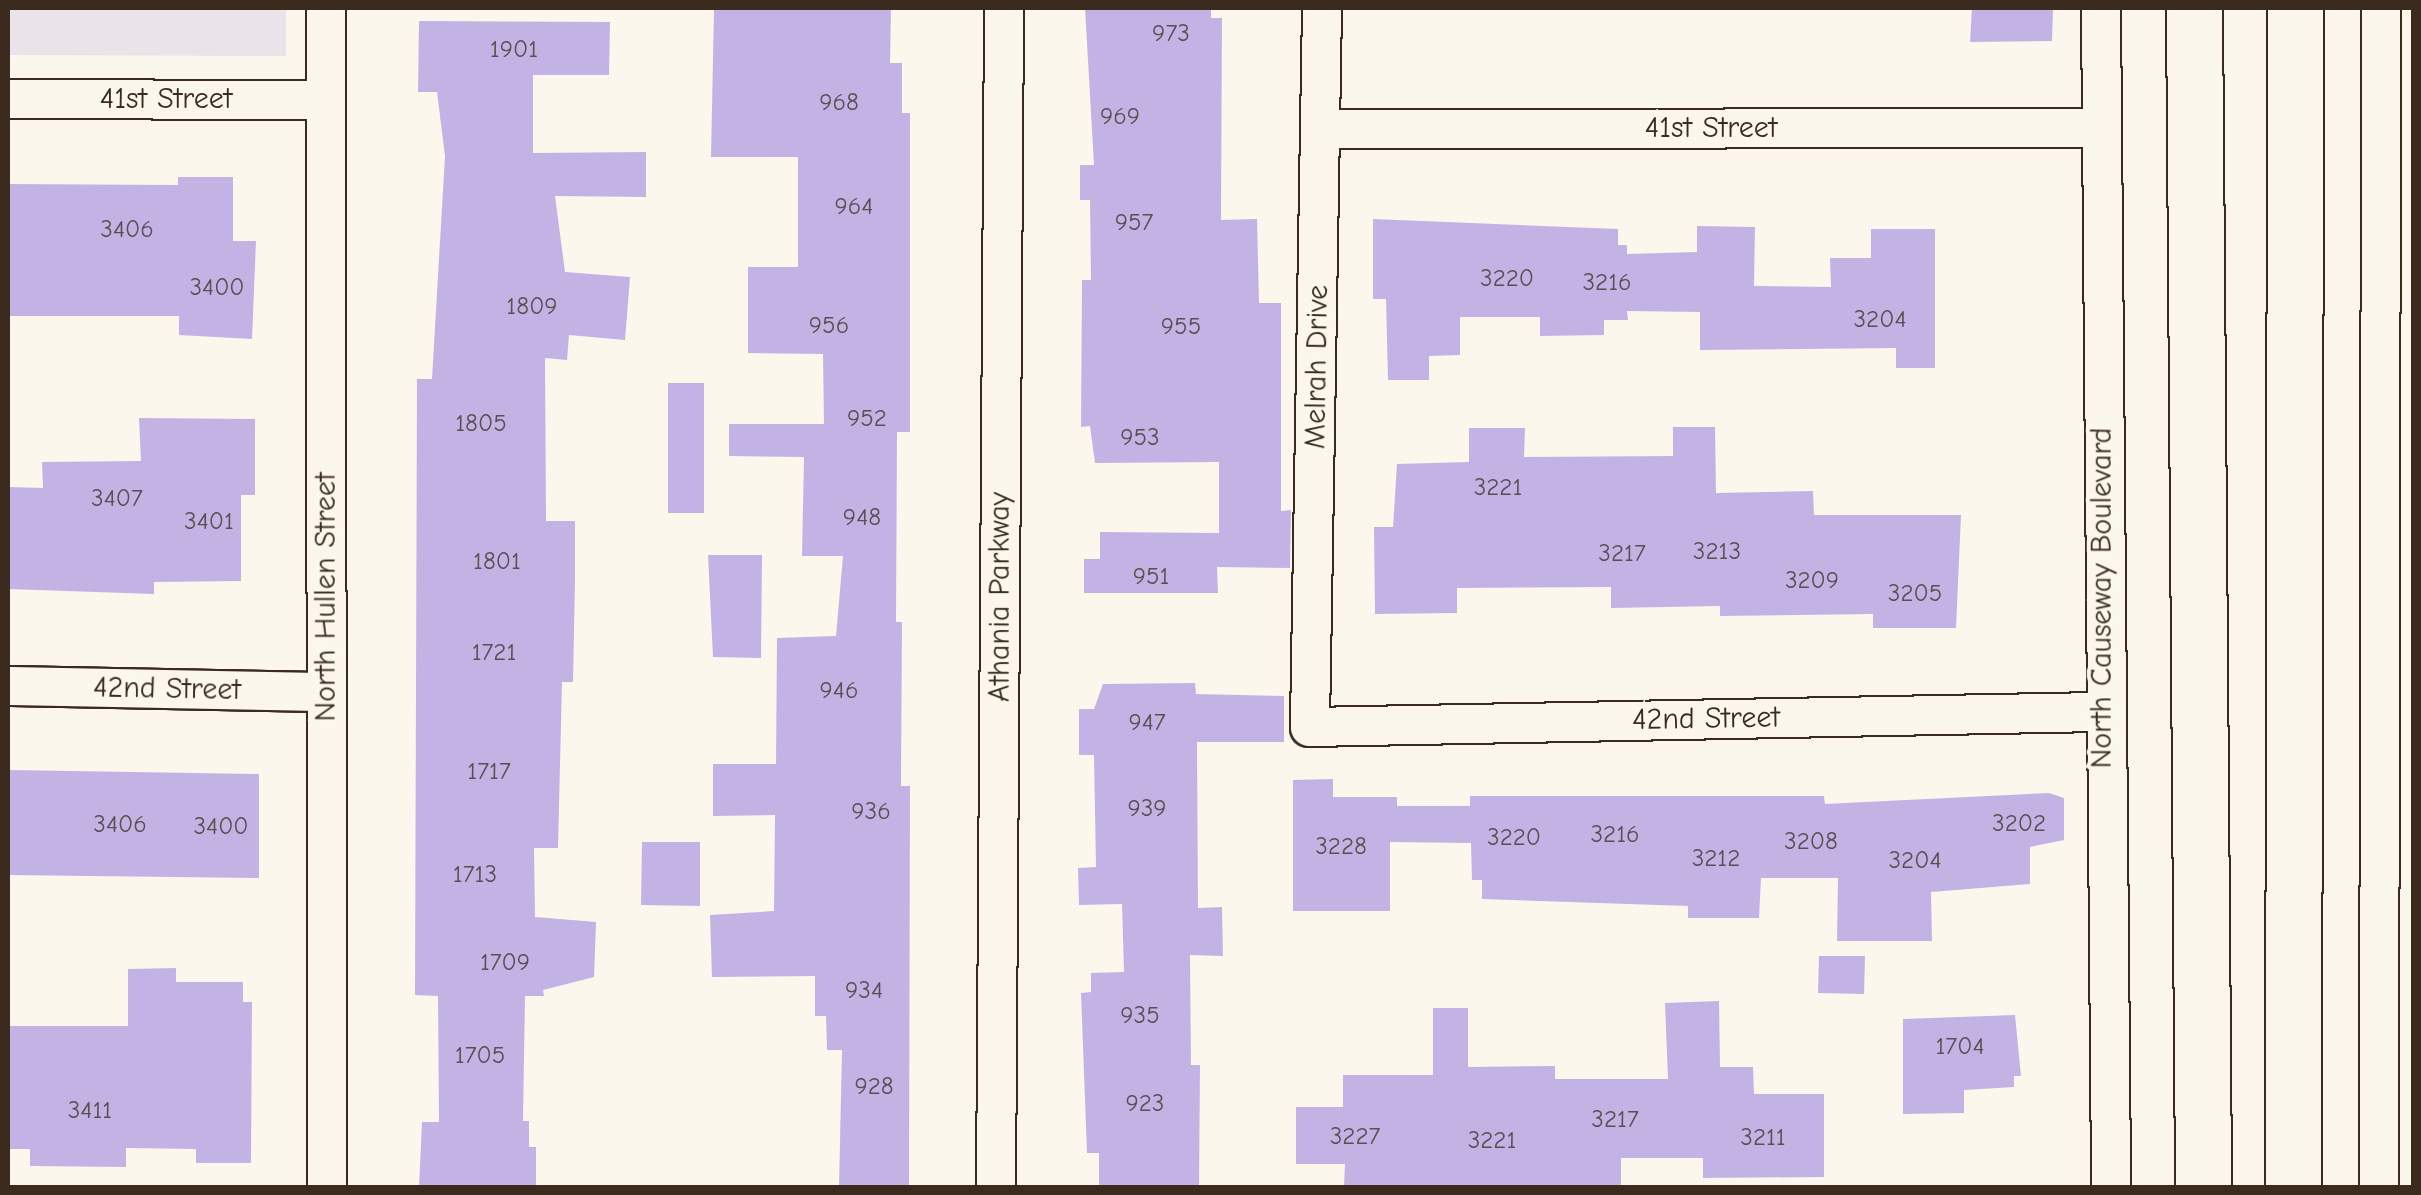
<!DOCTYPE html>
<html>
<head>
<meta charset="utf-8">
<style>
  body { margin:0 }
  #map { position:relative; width:2421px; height:1195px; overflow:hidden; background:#fbf7ec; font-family:"Comic Neue",sans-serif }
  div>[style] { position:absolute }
  .built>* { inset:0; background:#eae3ea }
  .building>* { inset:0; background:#c3b3e4 }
  .roads { filter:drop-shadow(2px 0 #3b2a1e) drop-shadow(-2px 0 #3b2a1e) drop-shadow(0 2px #3b2a1e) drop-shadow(0 -2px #3b2a1e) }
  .minor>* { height:38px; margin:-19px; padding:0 19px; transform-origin:19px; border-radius:19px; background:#fbf7ec }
  .trunk>* { height:55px; margin:-27.5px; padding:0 27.5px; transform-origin:27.5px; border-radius:27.5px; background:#fbf7ec }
  span { translate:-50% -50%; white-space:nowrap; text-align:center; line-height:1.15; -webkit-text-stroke:8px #fbf7ec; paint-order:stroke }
  .number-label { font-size:25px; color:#5d4c50 }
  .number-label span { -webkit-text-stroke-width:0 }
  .street-label { font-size:30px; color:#3b2a1e }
  .frame { position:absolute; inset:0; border:10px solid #3b2a1e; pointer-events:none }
</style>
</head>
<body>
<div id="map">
  <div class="built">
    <div style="clip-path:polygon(8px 8px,286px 8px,286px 56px,8px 55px)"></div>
  </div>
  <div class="building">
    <div style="clip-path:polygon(714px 8px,891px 8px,890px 63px,902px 63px,902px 113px,910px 113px,910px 432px,897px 432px,896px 622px,902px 622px,901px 786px,910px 786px,909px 1188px,839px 1188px,842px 1050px,827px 1050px,826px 1016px,815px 1016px,815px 976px,712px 977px,710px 915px,774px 911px,775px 815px,713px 816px,713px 764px,776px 764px,777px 638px,836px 636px,843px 556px,802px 556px,804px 457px,729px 456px,729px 424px,824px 424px,823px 354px,748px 353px,748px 267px,798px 267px,798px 157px,711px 157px)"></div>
    <div style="clip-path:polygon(1085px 8px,1211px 8px,1211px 18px,1222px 18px,1221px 220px,1257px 219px,1259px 303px,1281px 303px,1281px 511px,1291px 510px,1290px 568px,1217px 567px,1218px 593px,1084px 593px,1084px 559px,1100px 559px,1100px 532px,1219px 533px,1219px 462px,1095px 463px,1090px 426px,1081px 427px,1082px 280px,1091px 280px,1090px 200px,1080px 200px,1080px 165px,1094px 165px)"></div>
    <div style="clip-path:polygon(1972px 8px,2053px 8px,2052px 41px,1970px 42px)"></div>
    <div style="clip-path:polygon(419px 21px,610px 22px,609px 75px,533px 75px,533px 153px,646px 152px,646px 197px,555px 196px,565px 272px,630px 277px,625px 340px,569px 335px,567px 360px,545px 358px,546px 521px,575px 521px,575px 580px,573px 682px,562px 682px,558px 848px,534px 848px,535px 917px,596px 922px,594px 977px,543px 990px,544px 996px,525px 996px,523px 1121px,529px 1121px,529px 1147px,536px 1147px,536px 1188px,419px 1188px,422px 1122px,439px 1122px,438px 996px,415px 995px,417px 379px,432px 379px,445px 156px,437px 92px,418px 92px)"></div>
    <div style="clip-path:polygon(178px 177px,233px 177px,233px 241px,256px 241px,252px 339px,179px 335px,179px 316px,8px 316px,8px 184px,178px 185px)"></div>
    <div style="clip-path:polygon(1373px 219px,1618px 229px,1618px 245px,1627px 245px,1627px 254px,1697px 252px,1697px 226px,1755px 227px,1754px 286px,1831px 287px,1830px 258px,1871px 258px,1871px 229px,1935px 229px,1935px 368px,1896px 368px,1896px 348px,1700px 350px,1700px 312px,1627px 311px,1628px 320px,1604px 320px,1604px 335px,1540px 336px,1540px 317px,1460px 317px,1460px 355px,1429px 356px,1429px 380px,1388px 380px,1386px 299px,1373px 299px)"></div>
    <div style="clip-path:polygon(668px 383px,704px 383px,704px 513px,668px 513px)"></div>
    <div style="clip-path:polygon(139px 418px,255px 419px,255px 495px,241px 495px,241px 581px,154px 582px,154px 594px,8px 589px,8px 487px,43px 488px,42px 462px,141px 461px)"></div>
    <div style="clip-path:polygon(1673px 427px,1715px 427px,1716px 493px,1813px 491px,1814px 515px,1961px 515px,1956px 628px,1873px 628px,1873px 614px,1720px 616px,1720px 606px,1611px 608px,1611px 587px,1457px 588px,1457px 613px,1375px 614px,1374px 527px,1393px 527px,1397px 464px,1469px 462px,1469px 428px,1525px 428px,1524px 457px,1673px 456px)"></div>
    <div style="clip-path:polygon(708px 555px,762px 555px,761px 658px,713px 657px)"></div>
    <div style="clip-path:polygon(1195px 683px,1196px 694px,1284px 696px,1284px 742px,1197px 742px,1198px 908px,1222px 907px,1223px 956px,1190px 955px,1191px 1065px,1200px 1065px,1199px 1188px,1099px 1188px,1099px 1153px,1087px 1153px,1081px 993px,1091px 992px,1091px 973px,1124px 972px,1122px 904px,1079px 905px,1078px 868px,1096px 867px,1094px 755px,1079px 755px,1079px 709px,1094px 709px,1103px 684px)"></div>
    <div style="clip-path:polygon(8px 770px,259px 774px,259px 878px,8px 875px)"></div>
    <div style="clip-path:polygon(1333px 779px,1333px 797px,1397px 797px,1397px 806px,1470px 806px,1470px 796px,1824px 796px,1825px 804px,2049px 793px,2064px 798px,2064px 840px,2030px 847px,2030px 884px,1931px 892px,1932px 941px,1837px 941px,1838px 878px,1761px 878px,1759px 918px,1688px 918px,1688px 906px,1482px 899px,1482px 880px,1472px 880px,1471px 843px,1390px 842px,1390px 911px,1293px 911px,1293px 780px)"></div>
    <div style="clip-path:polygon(642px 842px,700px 842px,700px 906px,641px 905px)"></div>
    <div style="clip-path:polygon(1819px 956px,1865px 956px,1864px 994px,1818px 993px)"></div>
    <div style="clip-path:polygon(176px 968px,176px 982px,243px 982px,243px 1002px,252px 1002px,251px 1163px,196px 1163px,196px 1149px,126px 1148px,126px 1167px,30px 1166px,30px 1149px,8px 1149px,8px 1026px,128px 1026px,128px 969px)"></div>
    <div style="clip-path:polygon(1719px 1001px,1720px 1067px,1753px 1067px,1754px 1094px,1824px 1094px,1824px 1177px,1703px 1178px,1703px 1158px,1621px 1158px,1621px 1188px,1344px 1185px,1345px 1164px,1296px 1164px,1296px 1107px,1343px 1107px,1343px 1075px,1433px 1075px,1433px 1008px,1468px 1008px,1468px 1067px,1555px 1066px,1555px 1079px,1668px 1079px,1665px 1003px)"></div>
    <div style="clip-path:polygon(2015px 1015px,2021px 1076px,2014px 1076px,2014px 1087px,1964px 1090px,1964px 1113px,1903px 1114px,1903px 1019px)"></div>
  </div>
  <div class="roads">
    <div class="minor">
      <div style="left:326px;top:8px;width:1180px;rotate:89.95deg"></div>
      <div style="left:1322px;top:8px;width:719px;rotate:90.96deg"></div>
      <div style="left:1310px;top:727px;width:792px;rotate:-1.09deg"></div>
      <div style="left:2101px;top:8px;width:1180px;rotate:89.51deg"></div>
      <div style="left:8px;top:99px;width:317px;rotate:0.2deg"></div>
      <div style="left:1322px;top:129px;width:778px;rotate:-0.07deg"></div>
      <div style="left:8px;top:686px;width:318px;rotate:1.1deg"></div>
      <div style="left:996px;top:1188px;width:1180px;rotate:-89.61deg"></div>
      <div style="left:2379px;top:1188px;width:1180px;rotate:-89.9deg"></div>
    </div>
    <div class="trunk">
      <div style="left:2194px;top:8px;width:1180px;rotate:89.56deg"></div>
      <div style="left:2293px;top:1188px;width:1180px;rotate:-89.9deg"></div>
    </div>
  </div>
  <div class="number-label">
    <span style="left:1171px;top:33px">973</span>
    <span style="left:514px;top:49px">1901</span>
    <span style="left:839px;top:102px">968</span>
    <span style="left:1120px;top:116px">969</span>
    <span style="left:854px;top:206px">964</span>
    <span style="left:1134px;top:222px">957</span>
    <span style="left:127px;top:229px">3406</span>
    <span style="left:1507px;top:278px">3220</span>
    <span style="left:1607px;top:282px">3216</span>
    <span style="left:217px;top:287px">3400</span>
    <span style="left:532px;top:306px">1809</span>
    <span style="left:1880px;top:319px">3204</span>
    <span style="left:829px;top:325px">956</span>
    <span style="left:1181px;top:326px">955</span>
    <span style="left:867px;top:418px">952</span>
    <span style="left:481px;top:423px">1805</span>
    <span style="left:1140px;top:437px">953</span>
    <span style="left:1498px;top:487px">3221</span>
    <span style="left:117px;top:498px">3407</span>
    <span style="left:862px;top:517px">948</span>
    <span style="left:209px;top:521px">3401</span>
    <span style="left:1717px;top:551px">3213</span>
    <span style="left:1622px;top:553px">3217</span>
    <span style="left:497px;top:561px">1801</span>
    <span style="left:1151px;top:576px">951</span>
    <span style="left:1812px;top:580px">3209</span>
    <span style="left:1915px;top:593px">3205</span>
    <span style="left:494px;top:652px">1721</span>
    <span style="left:839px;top:690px">946</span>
    <span style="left:1147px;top:722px">947</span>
    <span style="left:489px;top:771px">1717</span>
    <span style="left:1147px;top:808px">939</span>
    <span style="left:871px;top:811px">936</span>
    <span style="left:2019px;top:823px">3202</span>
    <span style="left:120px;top:824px">3406</span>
    <span style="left:221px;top:826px">3400</span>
    <span style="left:1615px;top:834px">3216</span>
    <span style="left:1514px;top:837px">3220</span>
    <span style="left:1811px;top:841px">3208</span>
    <span style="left:1341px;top:846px">3228</span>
    <span style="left:1716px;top:858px">3212</span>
    <span style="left:1915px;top:860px">3204</span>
    <span style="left:475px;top:874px">1713</span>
    <span style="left:505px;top:962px">1709</span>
    <span style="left:864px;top:990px">934</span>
    <span style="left:1140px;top:1015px">935</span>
    <span style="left:1960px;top:1046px">1704</span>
    <span style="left:480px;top:1055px">1705</span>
    <span style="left:874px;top:1086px">928</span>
    <span style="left:1145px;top:1103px">923</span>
    <span style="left:90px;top:1110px">3411</span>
    <span style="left:1615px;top:1119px">3217</span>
    <span style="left:1355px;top:1136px">3227</span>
    <span style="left:1763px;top:1137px">3211</span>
    <span style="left:1492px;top:1140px">3221</span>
  </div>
  <div class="street-label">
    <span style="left:166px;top:99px">41st Street</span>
    <span style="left:1711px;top:128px">41st Street</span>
    <span style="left:1317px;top:367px;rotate:-89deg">Melrah Drive</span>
    <span style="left:326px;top:597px;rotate:-90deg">North Hullen Street</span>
    <span style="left:1000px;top:597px;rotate:-90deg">Athania Parkway</span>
    <span style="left:2102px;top:598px;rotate:-90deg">North Causeway Boulevard</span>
    <span style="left:167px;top:689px;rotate:1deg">42nd Street</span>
    <span style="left:1706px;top:719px;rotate:-1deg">42nd Street</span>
  </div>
  <div class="frame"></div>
</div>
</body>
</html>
